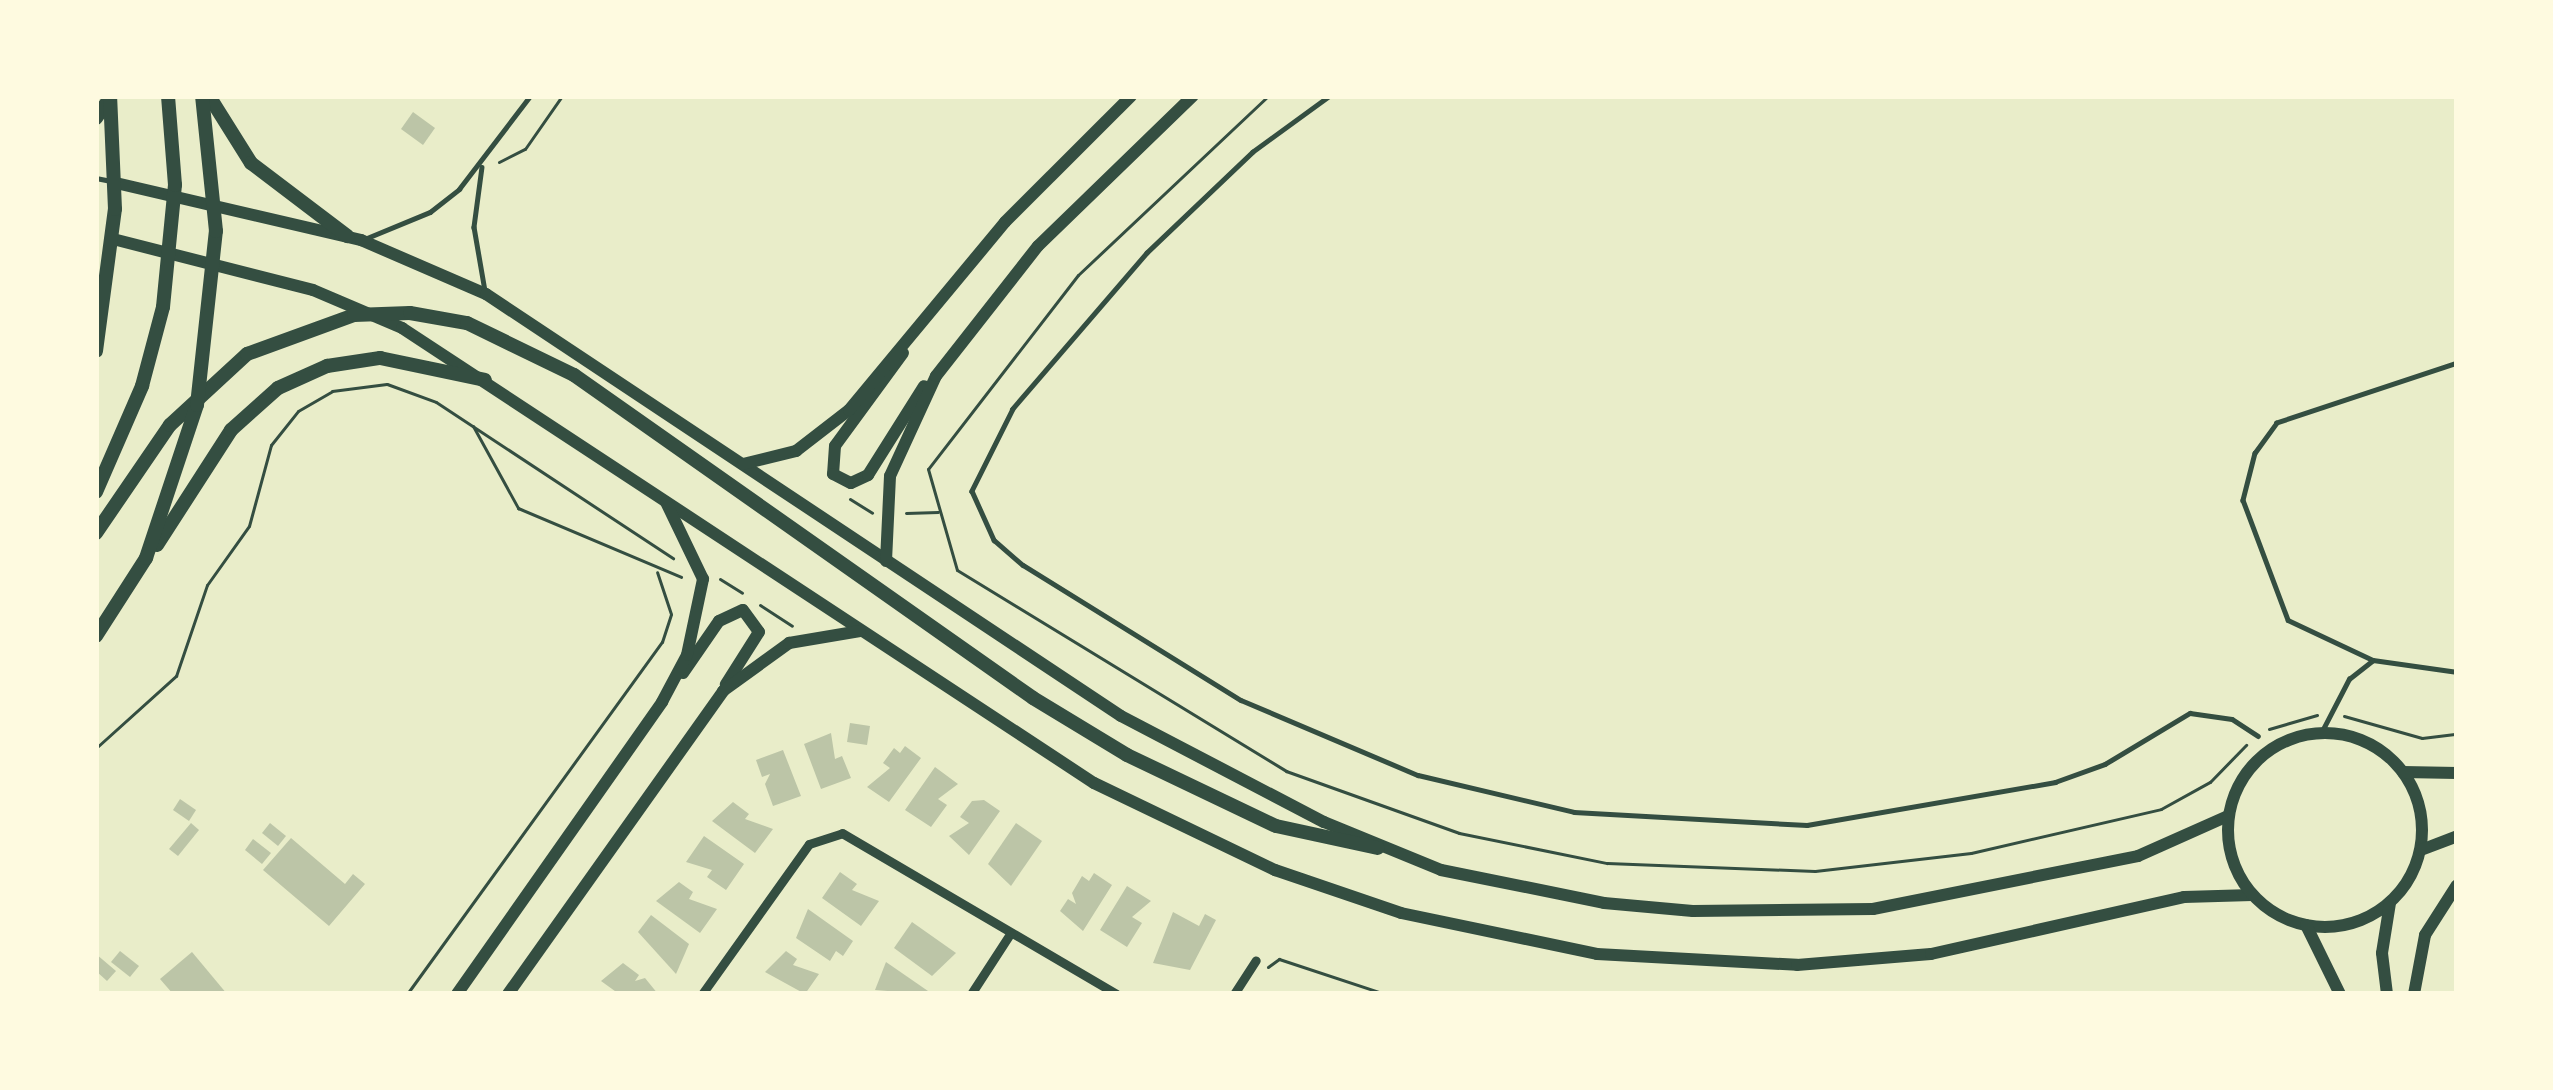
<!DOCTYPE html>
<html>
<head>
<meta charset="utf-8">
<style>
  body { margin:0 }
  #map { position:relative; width:2553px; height:1090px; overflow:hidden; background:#e9edc9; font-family:"DejaVu Sans",sans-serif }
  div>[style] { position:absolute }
  .building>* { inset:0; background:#bcc5a7 }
  .path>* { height:3px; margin:-1.5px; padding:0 1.5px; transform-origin:1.5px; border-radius:1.5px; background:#344e41 }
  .service>* { height:4.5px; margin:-2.25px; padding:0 2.25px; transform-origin:2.25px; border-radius:2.25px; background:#344e41 }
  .minor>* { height:9px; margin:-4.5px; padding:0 4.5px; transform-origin:4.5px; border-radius:4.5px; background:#344e41 }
  .tertiary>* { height:12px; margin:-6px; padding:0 6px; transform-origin:6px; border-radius:6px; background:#344e41 }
  .tertiary>.ring { margin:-6px; padding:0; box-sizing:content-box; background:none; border:12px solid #344e41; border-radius:50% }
  .secondary>* { height:14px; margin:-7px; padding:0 7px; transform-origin:7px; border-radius:7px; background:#344e41 }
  span { translate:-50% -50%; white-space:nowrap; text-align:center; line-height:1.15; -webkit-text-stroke:12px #fefae0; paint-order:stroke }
  .frame { position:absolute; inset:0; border:99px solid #fefae0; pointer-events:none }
</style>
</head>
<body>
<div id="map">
  <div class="building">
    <div style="clip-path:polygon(413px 112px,435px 128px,423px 145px,401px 129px)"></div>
    <div style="clip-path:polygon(850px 723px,870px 726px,867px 745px,847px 742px)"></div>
    <div style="clip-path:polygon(831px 733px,835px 759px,842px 756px,851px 778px,821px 789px,804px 744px)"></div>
    <div style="clip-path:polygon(905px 746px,921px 758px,889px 802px,867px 787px,890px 768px,883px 763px,894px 748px,900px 753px)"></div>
    <div style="clip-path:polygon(783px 750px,801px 796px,773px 806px,765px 784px,770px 774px,762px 777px,756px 760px)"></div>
    <div style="clip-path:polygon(935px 767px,958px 784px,938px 799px,947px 805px,931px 827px,905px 810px)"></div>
    <div style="clip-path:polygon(180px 799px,196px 810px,189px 821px,173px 810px)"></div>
    <div style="clip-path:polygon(984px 800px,1000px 811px,969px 855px,949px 836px,969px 823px,960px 817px,972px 801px)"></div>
    <div style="clip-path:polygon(733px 802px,749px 814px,745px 819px,773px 829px,755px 853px,712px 821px)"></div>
    <div style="clip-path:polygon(191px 823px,199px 830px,178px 856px,169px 849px)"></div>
    <div style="clip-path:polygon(270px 823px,286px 836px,278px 846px,262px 833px)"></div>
    <div style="clip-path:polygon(1016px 823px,1042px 841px,1011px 886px,988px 864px)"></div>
    <div style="clip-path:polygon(704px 836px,744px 864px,726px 890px,707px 877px,712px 870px,686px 862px)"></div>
    <div style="clip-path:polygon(291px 838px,345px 884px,353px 874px,365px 884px,329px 926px,263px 870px)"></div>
    <div style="clip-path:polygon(253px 839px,271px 853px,262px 864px,245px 850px)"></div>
    <div style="clip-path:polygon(840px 872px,857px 884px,852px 890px,879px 901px,861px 926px,822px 898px)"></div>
    <div style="clip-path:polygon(1094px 873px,1112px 885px,1083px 931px,1060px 911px,1068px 899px,1076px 904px,1072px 893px,1082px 876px,1089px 881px)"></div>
    <div style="clip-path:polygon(679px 882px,693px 892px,689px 899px,717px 909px,700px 933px,656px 901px)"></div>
    <div style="clip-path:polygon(1127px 886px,1151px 901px,1132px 917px,1142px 923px,1127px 947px,1100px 930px)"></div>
    <div style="clip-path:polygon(808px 909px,853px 941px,843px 956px,836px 951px,830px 961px,796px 938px)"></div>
    <div style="clip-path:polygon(1173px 912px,1199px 926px,1205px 914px,1216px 920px,1190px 970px,1153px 963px)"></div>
    <div style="clip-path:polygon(651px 915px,689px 944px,676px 974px,638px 932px)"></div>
    <div style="clip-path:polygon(912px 922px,956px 953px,932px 976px,894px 948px)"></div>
    <div style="clip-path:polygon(120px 951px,139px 966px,130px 977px,111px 962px)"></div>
    <div style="clip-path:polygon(786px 951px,797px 959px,793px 965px,819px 974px,805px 994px,765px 972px)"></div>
    <div style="clip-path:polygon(192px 952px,227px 994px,173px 994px,160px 979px)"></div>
    <div style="clip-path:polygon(96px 954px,116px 971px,107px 981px,96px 971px)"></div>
    <div style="clip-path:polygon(886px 962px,928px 991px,925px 994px,875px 990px)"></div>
    <div style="clip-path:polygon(623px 963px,639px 975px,635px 981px,645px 978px,658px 994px,619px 994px,601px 981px)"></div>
  </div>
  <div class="path">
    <div style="left:1268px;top:96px;width:261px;rotate:136.7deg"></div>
    <div style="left:1078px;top:275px;width:245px;rotate:127.7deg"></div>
    <div style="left:928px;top:469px;width:105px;rotate:74deg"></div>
    <div style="left:957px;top:570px;width:386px;rotate:31.4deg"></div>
    <div style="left:1286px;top:771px;width:184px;rotate:19.7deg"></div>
    <div style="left:1459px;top:833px;width:151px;rotate:11.5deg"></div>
    <div style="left:1607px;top:863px;width:208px;rotate:2.2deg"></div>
    <div style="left:1815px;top:871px;width:157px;rotate:-6.6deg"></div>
    <div style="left:1971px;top:853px;width:195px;rotate:-13deg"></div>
    <div style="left:2161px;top:809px;width:56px;rotate:-28.9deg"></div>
    <div style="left:2210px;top:782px;width:52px;rotate:-45.8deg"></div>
    <div style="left:499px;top:162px;width:29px;rotate:-27deg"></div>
    <div style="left:525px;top:149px;width:65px;rotate:-55.1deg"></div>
    <div style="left:473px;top:426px;width:94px;rotate:61.2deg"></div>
    <div style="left:518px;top:508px;width:177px;rotate:22.9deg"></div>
    <div style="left:850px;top:499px;width:26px;rotate:32deg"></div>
    <div style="left:906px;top:513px;width:32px;rotate:-2deg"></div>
    <div style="left:720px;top:579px;width:26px;rotate:32deg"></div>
    <div style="left:760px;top:605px;width:38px;rotate:33deg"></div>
    <div style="left:2344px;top:716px;width:81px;rotate:15.8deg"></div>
    <div style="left:2422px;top:738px;width:35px;rotate:-7deg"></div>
    <div style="left:2269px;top:729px;width:50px;rotate:-16.3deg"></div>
    <div style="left:96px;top:748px;width:108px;rotate:-42deg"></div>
    <div style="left:176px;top:676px;width:96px;rotate:-71.2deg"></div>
    <div style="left:207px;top:585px;width:72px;rotate:-54.6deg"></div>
    <div style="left:249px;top:526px;width:84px;rotate:-74.8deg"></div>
    <div style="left:271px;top:445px;width:43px;rotate:-51.5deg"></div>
    <div style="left:298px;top:411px;width:39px;rotate:-30deg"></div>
    <div style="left:332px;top:391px;width:55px;rotate:-7.3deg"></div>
    <div style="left:387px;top:384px;width:52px;rotate:20.2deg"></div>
    <div style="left:436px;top:402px;width:284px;rotate:33.4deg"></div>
    <div style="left:1268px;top:967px;width:14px;rotate:-36deg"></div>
    <div style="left:1279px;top:959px;width:112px;rotate:18.3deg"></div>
    <div style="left:407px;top:994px;width:435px;rotate:-54.1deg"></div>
    <div style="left:662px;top:642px;width:29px;rotate:-72deg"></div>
    <div style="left:671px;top:614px;width:44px;rotate:-108.4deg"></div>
  </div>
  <div class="service">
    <div style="left:1330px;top:96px;width:95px;rotate:144deg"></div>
    <div style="left:1253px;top:152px;width:146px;rotate:136.4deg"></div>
    <div style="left:1147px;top:253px;width:206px;rotate:130.7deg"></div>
    <div style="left:1013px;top:409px;width:92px;rotate:116.6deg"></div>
    <div style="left:972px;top:491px;width:54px;rotate:65.8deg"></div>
    <div style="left:994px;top:540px;width:38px;rotate:41deg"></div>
    <div style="left:1023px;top:565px;width:256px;rotate:31.8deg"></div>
    <div style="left:1241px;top:700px;width:192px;rotate:23deg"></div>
    <div style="left:1418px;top:775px;width:160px;rotate:13.3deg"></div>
    <div style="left:1574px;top:812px;width:233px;rotate:3.2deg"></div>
    <div style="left:1807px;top:825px;width:252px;rotate:-9.8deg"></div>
    <div style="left:2055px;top:782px;width:53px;rotate:-19.8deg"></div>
    <div style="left:2105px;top:764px;width:99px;rotate:-31deg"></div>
    <div style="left:2190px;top:713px;width:42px;rotate:8.1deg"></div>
    <div style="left:2232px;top:719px;width:31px;rotate:33deg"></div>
    <div style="left:482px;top:167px;width:61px;rotate:97.6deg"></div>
    <div style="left:474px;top:227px;width:65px;rotate:80.2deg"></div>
    <div style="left:96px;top:178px;width:15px;rotate:11deg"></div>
    <div style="left:367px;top:238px;width:68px;rotate:-22.4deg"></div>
    <div style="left:430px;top:212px;width:37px;rotate:-38deg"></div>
    <div style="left:459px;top:189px;width:117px;rotate:-52.6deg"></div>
    <div style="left:2457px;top:363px;width:190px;rotate:161.6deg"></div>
    <div style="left:2277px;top:423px;width:37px;rotate:126deg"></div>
    <div style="left:2255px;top:453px;width:49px;rotate:104.3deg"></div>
    <div style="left:2243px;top:500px;width:128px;rotate:69.4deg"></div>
    <div style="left:2288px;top:620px;width:94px;rotate:25.2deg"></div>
    <div style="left:2373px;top:660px;width:85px;rotate:8.1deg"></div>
    <div style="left:2321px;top:733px;width:61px;rotate:-62.6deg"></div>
    <div style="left:2349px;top:679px;width:29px;rotate:-38deg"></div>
  </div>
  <div class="minor">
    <div style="left:702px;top:994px;width:184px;rotate:-54.5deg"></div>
    <div style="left:809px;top:844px;width:35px;rotate:-18deg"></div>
    <div style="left:842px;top:833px;width:318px;rotate:30.4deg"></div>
    <div style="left:971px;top:994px;width:72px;rotate:-57deg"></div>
    <div style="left:1234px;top:994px;width:40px;rotate:-57.1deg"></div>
  </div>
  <div class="tertiary">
    <div style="left:116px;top:183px;width:252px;rotate:13.1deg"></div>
    <div style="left:361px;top:240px;width:136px;rotate:23.4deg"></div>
    <div style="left:486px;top:294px;width:762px;rotate:33.61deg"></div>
    <div style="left:1121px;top:716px;width:229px;rotate:27.6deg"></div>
    <div style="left:1324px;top:822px;width:126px;rotate:22.3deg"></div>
    <div style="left:1441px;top:870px;width:166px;rotate:11.4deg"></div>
    <div style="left:1604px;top:903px;width:89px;rotate:5.1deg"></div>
    <div style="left:1693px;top:911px;width:180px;rotate:-0.6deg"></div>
    <div style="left:1873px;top:909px;width:270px;rotate:-11.3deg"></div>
    <div style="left:2138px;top:856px;width:98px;rotate:-24deg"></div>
    <div style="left:113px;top:239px;width:206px;rotate:14.3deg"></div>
    <div style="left:313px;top:290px;width:97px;rotate:23.1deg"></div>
    <div style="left:402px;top:328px;width:828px;rotate:33.33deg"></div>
    <div style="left:1094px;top:783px;width:201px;rotate:25.7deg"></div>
    <div style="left:1275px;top:870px;width:133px;rotate:18.8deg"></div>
    <div style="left:1401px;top:913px;width:200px;rotate:11.8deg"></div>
    <div style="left:1597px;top:954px;width:200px;rotate:3.1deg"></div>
    <div style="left:1797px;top:965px;width:134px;rotate:-4.7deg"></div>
    <div style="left:1931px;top:954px;width:259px;rotate:-12.7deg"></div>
    <div style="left:2184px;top:897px;width:68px;rotate:-1.7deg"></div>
    <div style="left:903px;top:353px;width:115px;rotate:126.2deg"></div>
    <div style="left:835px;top:446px;width:28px;rotate:94deg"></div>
    <div style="left:833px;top:474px;width:20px;rotate:27deg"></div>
    <div style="left:851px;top:483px;width:19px;rotate:-25deg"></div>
    <div style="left:868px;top:475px;width:105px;rotate:-57.8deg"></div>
    <div style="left:743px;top:464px;width:55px;rotate:-13.8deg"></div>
    <div style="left:796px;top:451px;width:67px;rotate:-37.7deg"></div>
    <div style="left:849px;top:410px;width:244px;rotate:-50.3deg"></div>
    <div style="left:1005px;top:222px;width:178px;rotate:-45deg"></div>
    <div style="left:886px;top:561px;width:85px;rotate:-87.3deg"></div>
    <div style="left:890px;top:476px;width:110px;rotate:-65.3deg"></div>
    <div style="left:936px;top:376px;width:165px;rotate:-51.9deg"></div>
    <div style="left:1038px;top:246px;width:216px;rotate:-44.1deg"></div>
    <div style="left:683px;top:673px;width:63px;rotate:-55.3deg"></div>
    <div style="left:719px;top:621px;width:26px;rotate:-25deg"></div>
    <div style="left:743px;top:610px;width:27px;rotate:54deg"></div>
    <div style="left:759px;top:632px;width:62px;rotate:122.4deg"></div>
    <div class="ring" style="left:2228px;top:733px;width:182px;height:182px"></div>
    <div style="left:2403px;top:772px;width:54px;rotate:1.1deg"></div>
    <div style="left:2421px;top:850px;width:39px;rotate:-21deg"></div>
    <div style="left:2306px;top:925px;width:77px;rotate:63.8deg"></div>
    <div style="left:457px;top:994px;width:357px;rotate:-54.9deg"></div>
    <div style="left:662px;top:702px;width:53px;rotate:-62deg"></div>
    <div style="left:687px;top:655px;width:78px;rotate:-78.1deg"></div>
    <div style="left:703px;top:579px;width:85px;rotate:-115.7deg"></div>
    <div style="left:508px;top:994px;width:372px;rotate:-54.6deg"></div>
    <div style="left:723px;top:691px;width:82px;rotate:-36deg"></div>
    <div style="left:789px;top:643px;width:72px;rotate:-9.6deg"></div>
    <div style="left:2387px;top:994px;width:41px;rotate:-97deg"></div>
    <div style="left:2382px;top:953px;width:51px;rotate:-80.9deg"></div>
    <div style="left:2414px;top:994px;width:60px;rotate:-79.4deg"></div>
    <div style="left:2425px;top:935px;width:59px;rotate:-57.4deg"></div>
  </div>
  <div class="secondary">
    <div style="left:209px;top:96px;width:79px;rotate:57.9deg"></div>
    <div style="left:251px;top:163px;width:121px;rotate:37.2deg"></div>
    <div style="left:96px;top:118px;width:24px;rotate:-55deg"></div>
    <div style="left:96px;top:351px;width:143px;rotate:-82.4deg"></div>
    <div style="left:115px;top:209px;width:113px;rotate:-92.5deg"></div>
    <div style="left:96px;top:492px;width:116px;rotate:-66.5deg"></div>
    <div style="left:142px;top:386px;width:82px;rotate:-75.1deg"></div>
    <div style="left:163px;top:307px;width:123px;rotate:-84.4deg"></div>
    <div style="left:175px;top:185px;width:89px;rotate:-94.5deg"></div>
    <div style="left:96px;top:533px;width:131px;rotate:-55.6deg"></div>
    <div style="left:170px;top:425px;width:105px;rotate:-42.7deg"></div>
    <div style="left:247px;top:354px;width:114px;rotate:-20deg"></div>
    <div style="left:354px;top:315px;width:56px;rotate:-2deg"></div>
    <div style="left:410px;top:313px;width:58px;rotate:10deg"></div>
    <div style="left:467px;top:323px;width:119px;rotate:25.9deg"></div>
    <div style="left:574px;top:375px;width:561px;rotate:35.13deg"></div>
    <div style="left:1033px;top:698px;width:110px;rotate:31.2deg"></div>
    <div style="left:1127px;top:755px;width:165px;rotate:25.5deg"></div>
    <div style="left:1276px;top:826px;width:104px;rotate:12.2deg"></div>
    <div style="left:157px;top:545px;width:137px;rotate:-57.2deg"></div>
    <div style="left:231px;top:430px;width:63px;rotate:-41.8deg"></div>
    <div style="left:278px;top:388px;width:54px;rotate:-24.2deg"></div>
    <div style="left:327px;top:366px;width:54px;rotate:-8.6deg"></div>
    <div style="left:380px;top:358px;width:107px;rotate:11.8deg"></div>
    <div style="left:96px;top:636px;width:93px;rotate:-57.3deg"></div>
    <div style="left:146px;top:558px;width:161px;rotate:-71.6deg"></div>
    <div style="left:197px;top:405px;width:175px;rotate:-83.8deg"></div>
    <div style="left:216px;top:231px;width:136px;rotate:-95.9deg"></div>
  </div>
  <div class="frame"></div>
</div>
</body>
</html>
